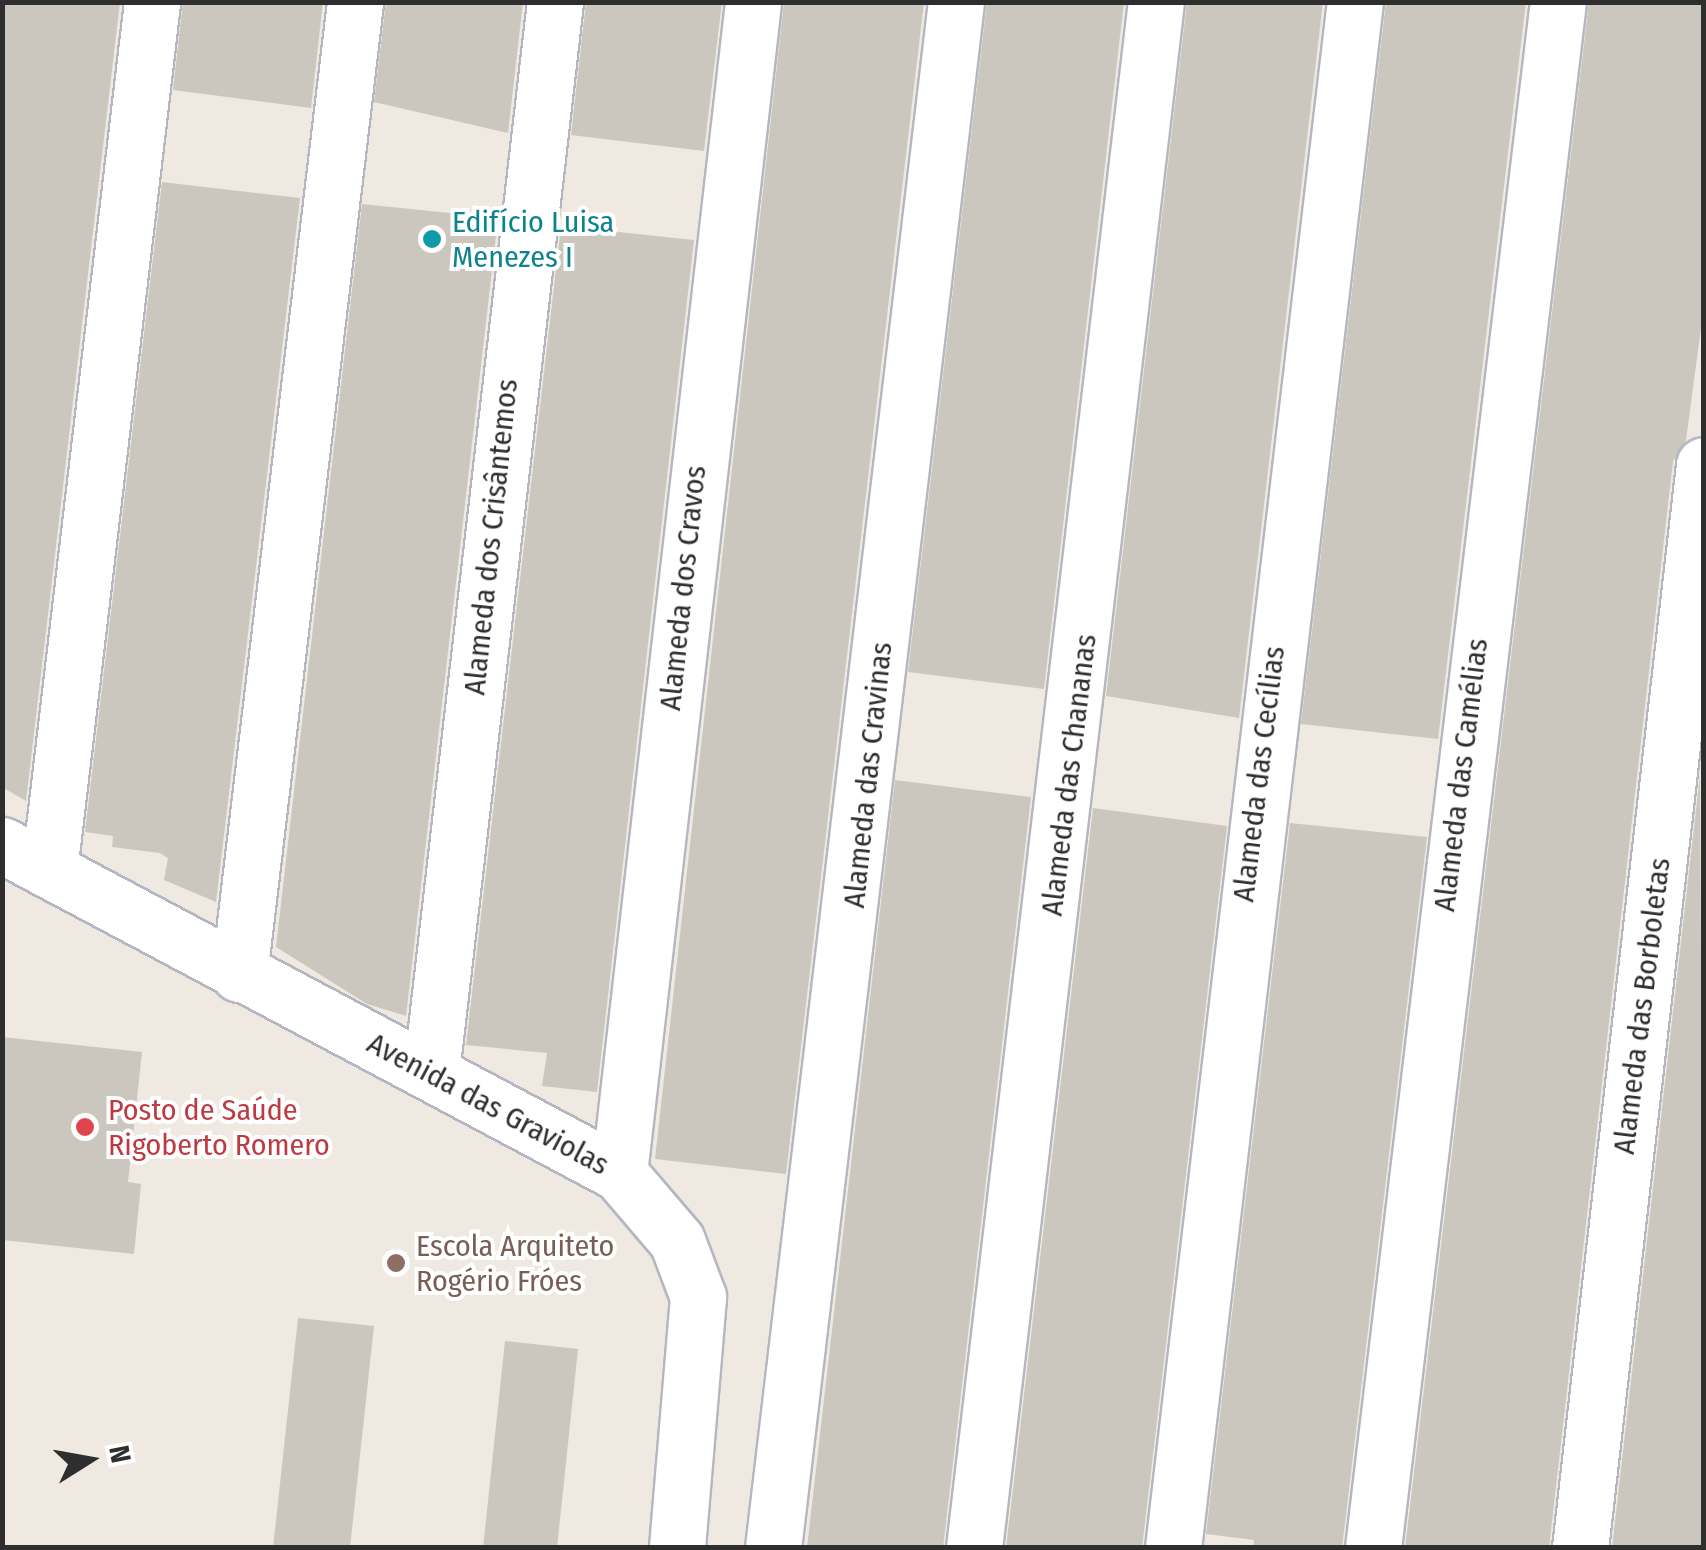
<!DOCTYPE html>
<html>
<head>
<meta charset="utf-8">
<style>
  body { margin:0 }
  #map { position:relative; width:1706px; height:1550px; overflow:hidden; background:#efe9e1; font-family:"Fira Sans Condensed",sans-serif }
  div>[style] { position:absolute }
  .building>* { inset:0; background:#cbc7bf }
  .roads { filter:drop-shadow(2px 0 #b4b7c1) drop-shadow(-2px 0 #b4b7c1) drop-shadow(0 2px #b4b7c1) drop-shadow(0 -2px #b4b7c1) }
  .minor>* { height:55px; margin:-27.5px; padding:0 27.5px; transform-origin:27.5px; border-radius:27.5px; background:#fff }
  .dots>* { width:28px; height:28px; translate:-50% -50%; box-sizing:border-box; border:5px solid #fff; border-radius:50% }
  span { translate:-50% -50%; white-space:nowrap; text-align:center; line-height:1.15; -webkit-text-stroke:8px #fff; paint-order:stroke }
  .culture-label { font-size:30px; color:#0d838f }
  .left { translate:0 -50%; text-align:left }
  .street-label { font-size:30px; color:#2e2e2e }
  .health-label { font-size:30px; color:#be3a42 }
  .education-label { font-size:30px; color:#785e54 }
  .frame { position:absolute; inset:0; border:5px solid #2e2e2e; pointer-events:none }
  .north { position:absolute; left:40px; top:1410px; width:100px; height:100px; -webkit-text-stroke:8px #fff; paint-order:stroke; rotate:79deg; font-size:28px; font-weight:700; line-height:40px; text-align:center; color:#2e2e2e }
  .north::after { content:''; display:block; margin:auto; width:35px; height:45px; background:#2e2e2e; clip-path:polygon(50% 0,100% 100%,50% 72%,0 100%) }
</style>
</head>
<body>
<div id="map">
  <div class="building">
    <div style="clip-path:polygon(2px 2px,120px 2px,26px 801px,2px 787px)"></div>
    <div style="clip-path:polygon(183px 2px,323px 2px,311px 108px,173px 90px)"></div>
    <div style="clip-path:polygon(386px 2px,523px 2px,508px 133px,374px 102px)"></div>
    <div style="clip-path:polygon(586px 2px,722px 2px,704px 151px,571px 135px)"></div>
    <div style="clip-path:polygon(784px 2px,924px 2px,786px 1174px,655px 1159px)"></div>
    <div style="clip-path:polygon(987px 2px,1124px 2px,1044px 689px,908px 672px)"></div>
    <div style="clip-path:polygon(1187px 2px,1323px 2px,1239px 718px,1106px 696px)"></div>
    <div style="clip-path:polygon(1386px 2px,1526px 2px,1438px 739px,1301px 724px)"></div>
    <div style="clip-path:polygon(1589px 2px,1704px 2px,1704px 306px,1686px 440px,1673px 461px,1549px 1548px,1405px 1548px)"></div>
    <div style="clip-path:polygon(162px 182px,300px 198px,216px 902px,164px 880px,168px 858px,160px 853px,112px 847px,113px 836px,85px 832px)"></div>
    <div style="clip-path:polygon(362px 204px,498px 218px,406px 1016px,367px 1004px,276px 947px)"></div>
    <div style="clip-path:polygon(561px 226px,694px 240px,597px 1092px,542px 1086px,547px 1053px,466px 1045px)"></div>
    <div style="clip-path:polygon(1700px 775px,1704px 1548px,1612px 1548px)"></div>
    <div style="clip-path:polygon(895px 780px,1031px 797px,943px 1548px,807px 1548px)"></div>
    <div style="clip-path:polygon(1093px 808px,1227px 826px,1142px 1548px,1006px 1548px)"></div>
    <div style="clip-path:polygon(1290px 823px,1427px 837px,1342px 1548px,1253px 1548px,1254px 1540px,1206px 1534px)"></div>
    <div style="clip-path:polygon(2px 1037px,142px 1052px,128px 1182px,141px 1184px,134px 1254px,2px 1240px)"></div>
    <div style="clip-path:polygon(298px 1318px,374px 1326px,350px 1548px,273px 1548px)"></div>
    <div style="clip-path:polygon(505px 1341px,578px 1349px,557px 1548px,483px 1548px)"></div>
  </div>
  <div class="roads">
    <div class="minor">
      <div style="left:2px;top:845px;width:699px;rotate:28deg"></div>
      <div style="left:619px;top:1173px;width:89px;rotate:49.5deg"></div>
      <div style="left:677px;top:1241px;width:60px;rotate:69.4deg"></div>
      <div style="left:698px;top:1297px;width:252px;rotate:94.8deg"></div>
      <div style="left:49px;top:870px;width:874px;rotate:-83.23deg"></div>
      <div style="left:239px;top:974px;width:979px;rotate:-83.19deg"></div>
      <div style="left:431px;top:1072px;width:1077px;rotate:-83.39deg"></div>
      <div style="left:619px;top:1173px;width:1179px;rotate:-83.47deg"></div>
      <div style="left:773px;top:1548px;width:1557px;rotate:-83.25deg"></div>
      <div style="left:974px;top:1548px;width:1557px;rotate:-83.29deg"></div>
      <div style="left:1173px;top:1548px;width:1557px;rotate:-83.29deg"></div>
      <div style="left:1373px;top:1548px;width:1557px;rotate:-83.18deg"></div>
      <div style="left:1580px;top:1548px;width:1090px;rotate:-83.47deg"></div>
    </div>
  </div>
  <div class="dots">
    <div style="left:432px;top:239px;background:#0f9aa8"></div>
    <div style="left:85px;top:1127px;background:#e0444e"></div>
    <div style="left:396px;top:1263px;background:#8d6e63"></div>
  </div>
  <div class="culture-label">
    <span class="left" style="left:452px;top:239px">Edifício Luisa<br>Menezes I</span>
  </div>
  <div class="street-label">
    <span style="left:491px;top:537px;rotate:-84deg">Alameda dos Crisântemos</span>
    <span style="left:683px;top:588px;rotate:-84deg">Alameda dos Cravos</span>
    <span style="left:1259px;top:774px;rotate:-83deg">Alameda das Cecílias</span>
    <span style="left:868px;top:775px;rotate:-84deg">Alameda das Cravinas</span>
    <span style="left:1069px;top:775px;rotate:-83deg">Alameda das Chananas</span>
    <span style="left:1461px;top:775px;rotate:-83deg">Alameda das Camélias</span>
    <span style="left:1642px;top:1006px;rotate:-83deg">Alameda das Borboletas</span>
    <span style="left:488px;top:1104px;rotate:28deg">Avenida das Graviolas</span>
  </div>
  <div class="health-label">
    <span class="left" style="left:108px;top:1127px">Posto de Saúde<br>Rigoberto Romero</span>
  </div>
  <div class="education-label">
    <span class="left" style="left:416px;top:1263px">Escola Arquiteto<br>Rogério Fróes</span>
  </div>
  <div class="frame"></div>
  <div class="north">N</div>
</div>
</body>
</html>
